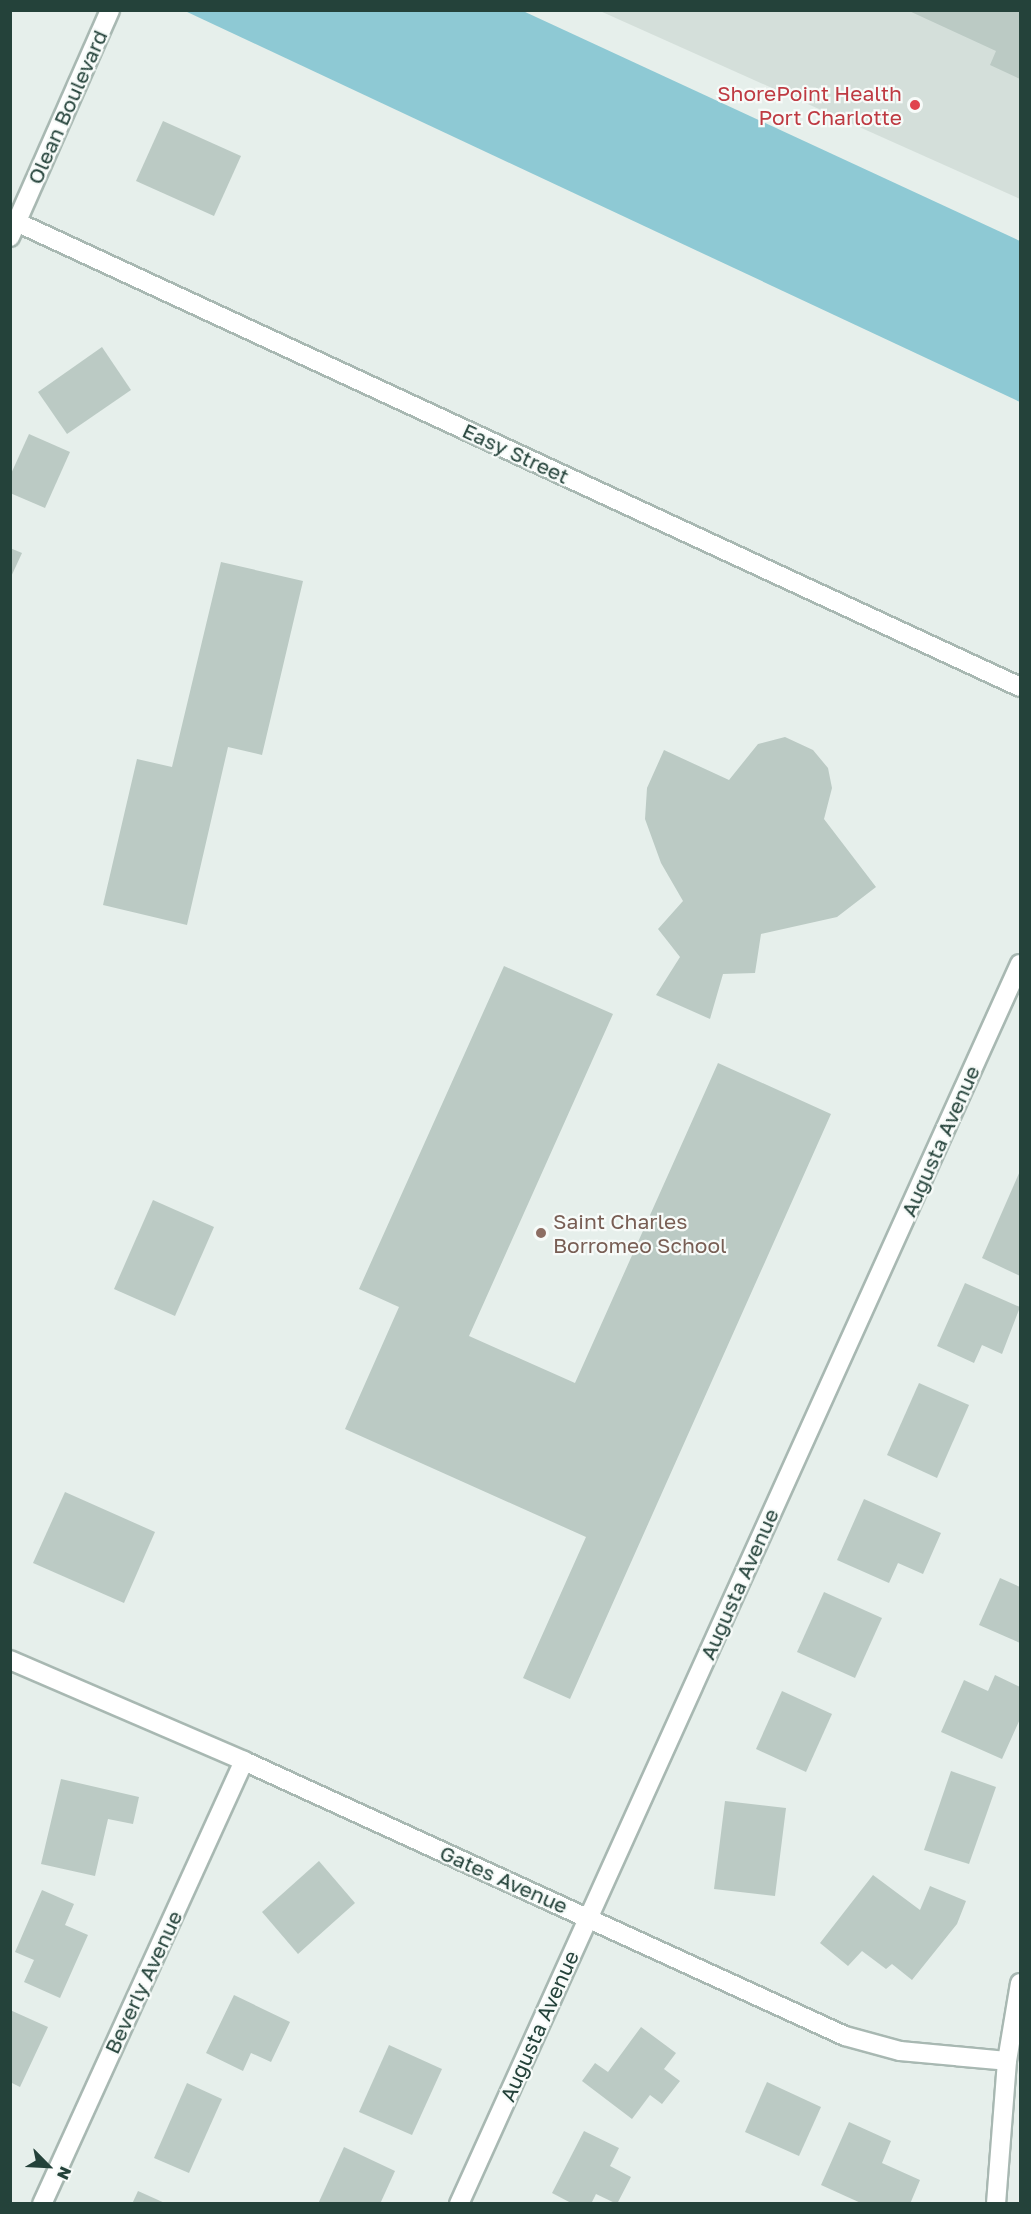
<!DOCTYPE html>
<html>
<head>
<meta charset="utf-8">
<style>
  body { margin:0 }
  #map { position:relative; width:1031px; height:2214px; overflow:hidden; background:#e6efeb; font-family:"Golos Text",sans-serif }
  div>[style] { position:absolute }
  .built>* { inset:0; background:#d4dfda }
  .water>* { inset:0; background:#8ec9d4 }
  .building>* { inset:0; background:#bbcac4 }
  .roads { filter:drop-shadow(2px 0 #a8b8b2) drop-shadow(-2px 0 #a8b8b2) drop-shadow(0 2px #a8b8b2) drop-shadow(0 -2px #a8b8b2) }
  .street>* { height:18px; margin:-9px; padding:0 9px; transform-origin:9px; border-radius:9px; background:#fff }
  .secondary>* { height:18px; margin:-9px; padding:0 9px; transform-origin:9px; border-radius:9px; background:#fff }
  .dots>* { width:16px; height:16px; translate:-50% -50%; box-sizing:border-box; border:3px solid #f7fbf9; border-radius:50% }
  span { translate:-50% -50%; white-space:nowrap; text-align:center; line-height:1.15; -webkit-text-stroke:4.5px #f7fbf9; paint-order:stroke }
  .health-label { font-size:21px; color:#be3a42 }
  .right { translate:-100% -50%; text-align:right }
  .street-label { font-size:21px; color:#24423a }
  .education-label { font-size:21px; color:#785e54 }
  .left { translate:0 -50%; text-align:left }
  .frame { position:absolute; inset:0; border:12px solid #24423a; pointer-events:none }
  .north { position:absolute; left:18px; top:2136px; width:60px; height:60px; -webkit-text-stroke:4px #f7fbf9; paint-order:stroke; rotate:114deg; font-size:16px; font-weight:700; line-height:24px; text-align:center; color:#24423a }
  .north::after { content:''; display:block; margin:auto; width:21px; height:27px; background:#24423a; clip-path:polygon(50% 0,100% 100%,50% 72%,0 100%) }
</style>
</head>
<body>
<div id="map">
  <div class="built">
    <div style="clip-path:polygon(600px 11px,1020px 11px,1020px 199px)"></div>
  </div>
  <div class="water">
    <div style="clip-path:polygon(185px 11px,523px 11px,1020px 241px,1020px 402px)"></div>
  </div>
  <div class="building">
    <div style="clip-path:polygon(907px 10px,1020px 10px,1020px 79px,990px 65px,996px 51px)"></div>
    <div style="clip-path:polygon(163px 121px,241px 156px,214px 216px,136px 181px)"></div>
    <div style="clip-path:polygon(102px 347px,131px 390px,67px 434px,38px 392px)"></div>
    <div style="clip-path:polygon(29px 434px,70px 452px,45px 508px,10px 493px,10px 476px)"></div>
    <div style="clip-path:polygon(10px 548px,22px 553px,10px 579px)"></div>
    <div style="clip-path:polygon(221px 562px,303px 581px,262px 755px,228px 747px,187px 925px,103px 905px,137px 759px,172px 767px)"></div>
    <div style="clip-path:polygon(785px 737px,813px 750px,828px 768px,832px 788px,824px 819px,876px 887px,837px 917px,761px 934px,755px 973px,723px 974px,710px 1019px,656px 995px,680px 957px,658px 929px,683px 901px,661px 863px,645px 819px,647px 788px,664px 750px,729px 780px,758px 744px)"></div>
    <div style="clip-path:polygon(504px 966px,613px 1014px,469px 1336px,575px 1383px,718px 1063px,831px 1114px,570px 1699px,523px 1678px,586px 1537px,345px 1429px,399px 1307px,359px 1289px)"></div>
    <div style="clip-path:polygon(1020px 1171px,1020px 1276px,982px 1258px)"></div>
    <div style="clip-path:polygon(153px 1200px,214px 1227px,175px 1316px,114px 1289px)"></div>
    <div style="clip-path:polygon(965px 1283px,1020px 1307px,1002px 1354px,982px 1345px,974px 1363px,937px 1346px)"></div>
    <div style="clip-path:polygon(919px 1383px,969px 1405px,937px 1478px,887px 1455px)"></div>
    <div style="clip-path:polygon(65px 1492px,155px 1532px,124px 1603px,33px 1563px)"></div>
    <div style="clip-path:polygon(864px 1499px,941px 1533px,923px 1574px,898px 1563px,889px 1583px,837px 1560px)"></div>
    <div style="clip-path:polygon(1000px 1578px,1020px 1587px,1020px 1643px,979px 1625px)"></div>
    <div style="clip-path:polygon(824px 1592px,882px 1618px,855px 1678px,797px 1652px)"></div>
    <div style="clip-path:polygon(995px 1675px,1020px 1687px,1020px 1719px,1002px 1759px,941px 1732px,964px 1680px,988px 1691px)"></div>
    <div style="clip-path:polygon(782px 1691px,832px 1714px,806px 1772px,756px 1749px)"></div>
    <div style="clip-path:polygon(951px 1771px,996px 1787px,969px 1864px,924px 1850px)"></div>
    <div style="clip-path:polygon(61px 1779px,139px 1797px,133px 1824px,108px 1819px,95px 1876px,41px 1864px)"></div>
    <div style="clip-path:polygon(725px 1801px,786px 1808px,775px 1896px,714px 1889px)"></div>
    <div style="clip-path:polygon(319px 1861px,355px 1903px,298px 1954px,262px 1912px)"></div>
    <div style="clip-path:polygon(873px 1875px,920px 1910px,930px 1886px,966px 1901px,957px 1924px,912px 1980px,892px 1964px,886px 1969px,862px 1951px,848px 1966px,820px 1943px)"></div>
    <div style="clip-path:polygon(42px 1890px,74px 1904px,65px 1925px,88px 1935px,60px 1998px,24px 1982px,34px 1960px,15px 1952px)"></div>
    <div style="clip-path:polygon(234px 1995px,290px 2022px,271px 2062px,251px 2053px,243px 2071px,206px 2053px)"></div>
    <div style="clip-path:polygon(10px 2010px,48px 2027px,20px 2087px,10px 2082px)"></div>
    <div style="clip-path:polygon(641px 2027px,676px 2053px,664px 2069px,680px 2081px,662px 2104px,650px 2095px,632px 2119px,582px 2081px,595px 2063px,608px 2072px)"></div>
    <div style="clip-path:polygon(389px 2045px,442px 2069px,412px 2135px,359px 2112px)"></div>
    <div style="clip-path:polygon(767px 2082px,821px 2107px,799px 2156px,745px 2132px)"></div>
    <div style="clip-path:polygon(187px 2083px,222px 2099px,189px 2173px,154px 2158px)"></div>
    <div style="clip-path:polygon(849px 2122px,891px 2141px,882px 2163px,920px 2180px,910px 2204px,863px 2204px,821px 2185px)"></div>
    <div style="clip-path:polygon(584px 2131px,619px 2148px,610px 2166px,631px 2177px,617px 2204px,596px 2194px,591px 2204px,573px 2204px,552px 2193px)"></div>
    <div style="clip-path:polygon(344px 2147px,395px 2171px,380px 2204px,318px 2204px)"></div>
    <div style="clip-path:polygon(138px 2191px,167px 2204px,132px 2204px)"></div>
  </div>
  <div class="roads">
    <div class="street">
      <div style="left:10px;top:219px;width:1113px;rotate:24.86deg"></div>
      <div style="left:10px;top:1660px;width:255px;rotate:23.3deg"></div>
      <div style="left:244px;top:1761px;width:661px;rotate:24.59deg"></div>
      <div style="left:845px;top:2036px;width:57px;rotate:15.3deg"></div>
      <div style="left:900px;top:2051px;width:107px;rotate:5.3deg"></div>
      <div style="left:42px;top:2204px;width:487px;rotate:-65.5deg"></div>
      <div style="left:459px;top:2204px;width:1361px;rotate:-65.66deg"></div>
      <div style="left:996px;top:2204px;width:143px;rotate:-85.6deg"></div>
      <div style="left:1007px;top:2061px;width:79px;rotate:-80.5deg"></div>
    </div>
    <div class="secondary">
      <div style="left:10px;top:237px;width:248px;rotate:-66.2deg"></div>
    </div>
  </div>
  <div class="dots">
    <div style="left:915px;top:105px;background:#e0444e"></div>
    <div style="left:541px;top:1233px;background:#8d6e63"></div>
  </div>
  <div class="health-label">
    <span class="right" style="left:902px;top:105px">ShorePoint Health<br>Port Charlotte</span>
  </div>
  <div class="street-label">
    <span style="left:67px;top:107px;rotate:-66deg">Olean Boulevard</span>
    <span style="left:516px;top:453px;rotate:25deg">Easy Street</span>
    <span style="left:940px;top:1141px;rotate:-66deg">Augusta Avenue</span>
    <span style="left:739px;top:1584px;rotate:-66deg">Augusta Avenue</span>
    <span style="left:504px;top:1879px;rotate:24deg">Gates Avenue</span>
    <span style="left:143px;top:1982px;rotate:-65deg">Beverly Avenue</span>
    <span style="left:539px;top:2026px;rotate:-66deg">Augusta Avenue</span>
  </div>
  <div class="education-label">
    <span class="left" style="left:553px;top:1233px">Saint Charles<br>Borromeo School</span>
  </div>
  <div class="frame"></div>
  <div class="north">N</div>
</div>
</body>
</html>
